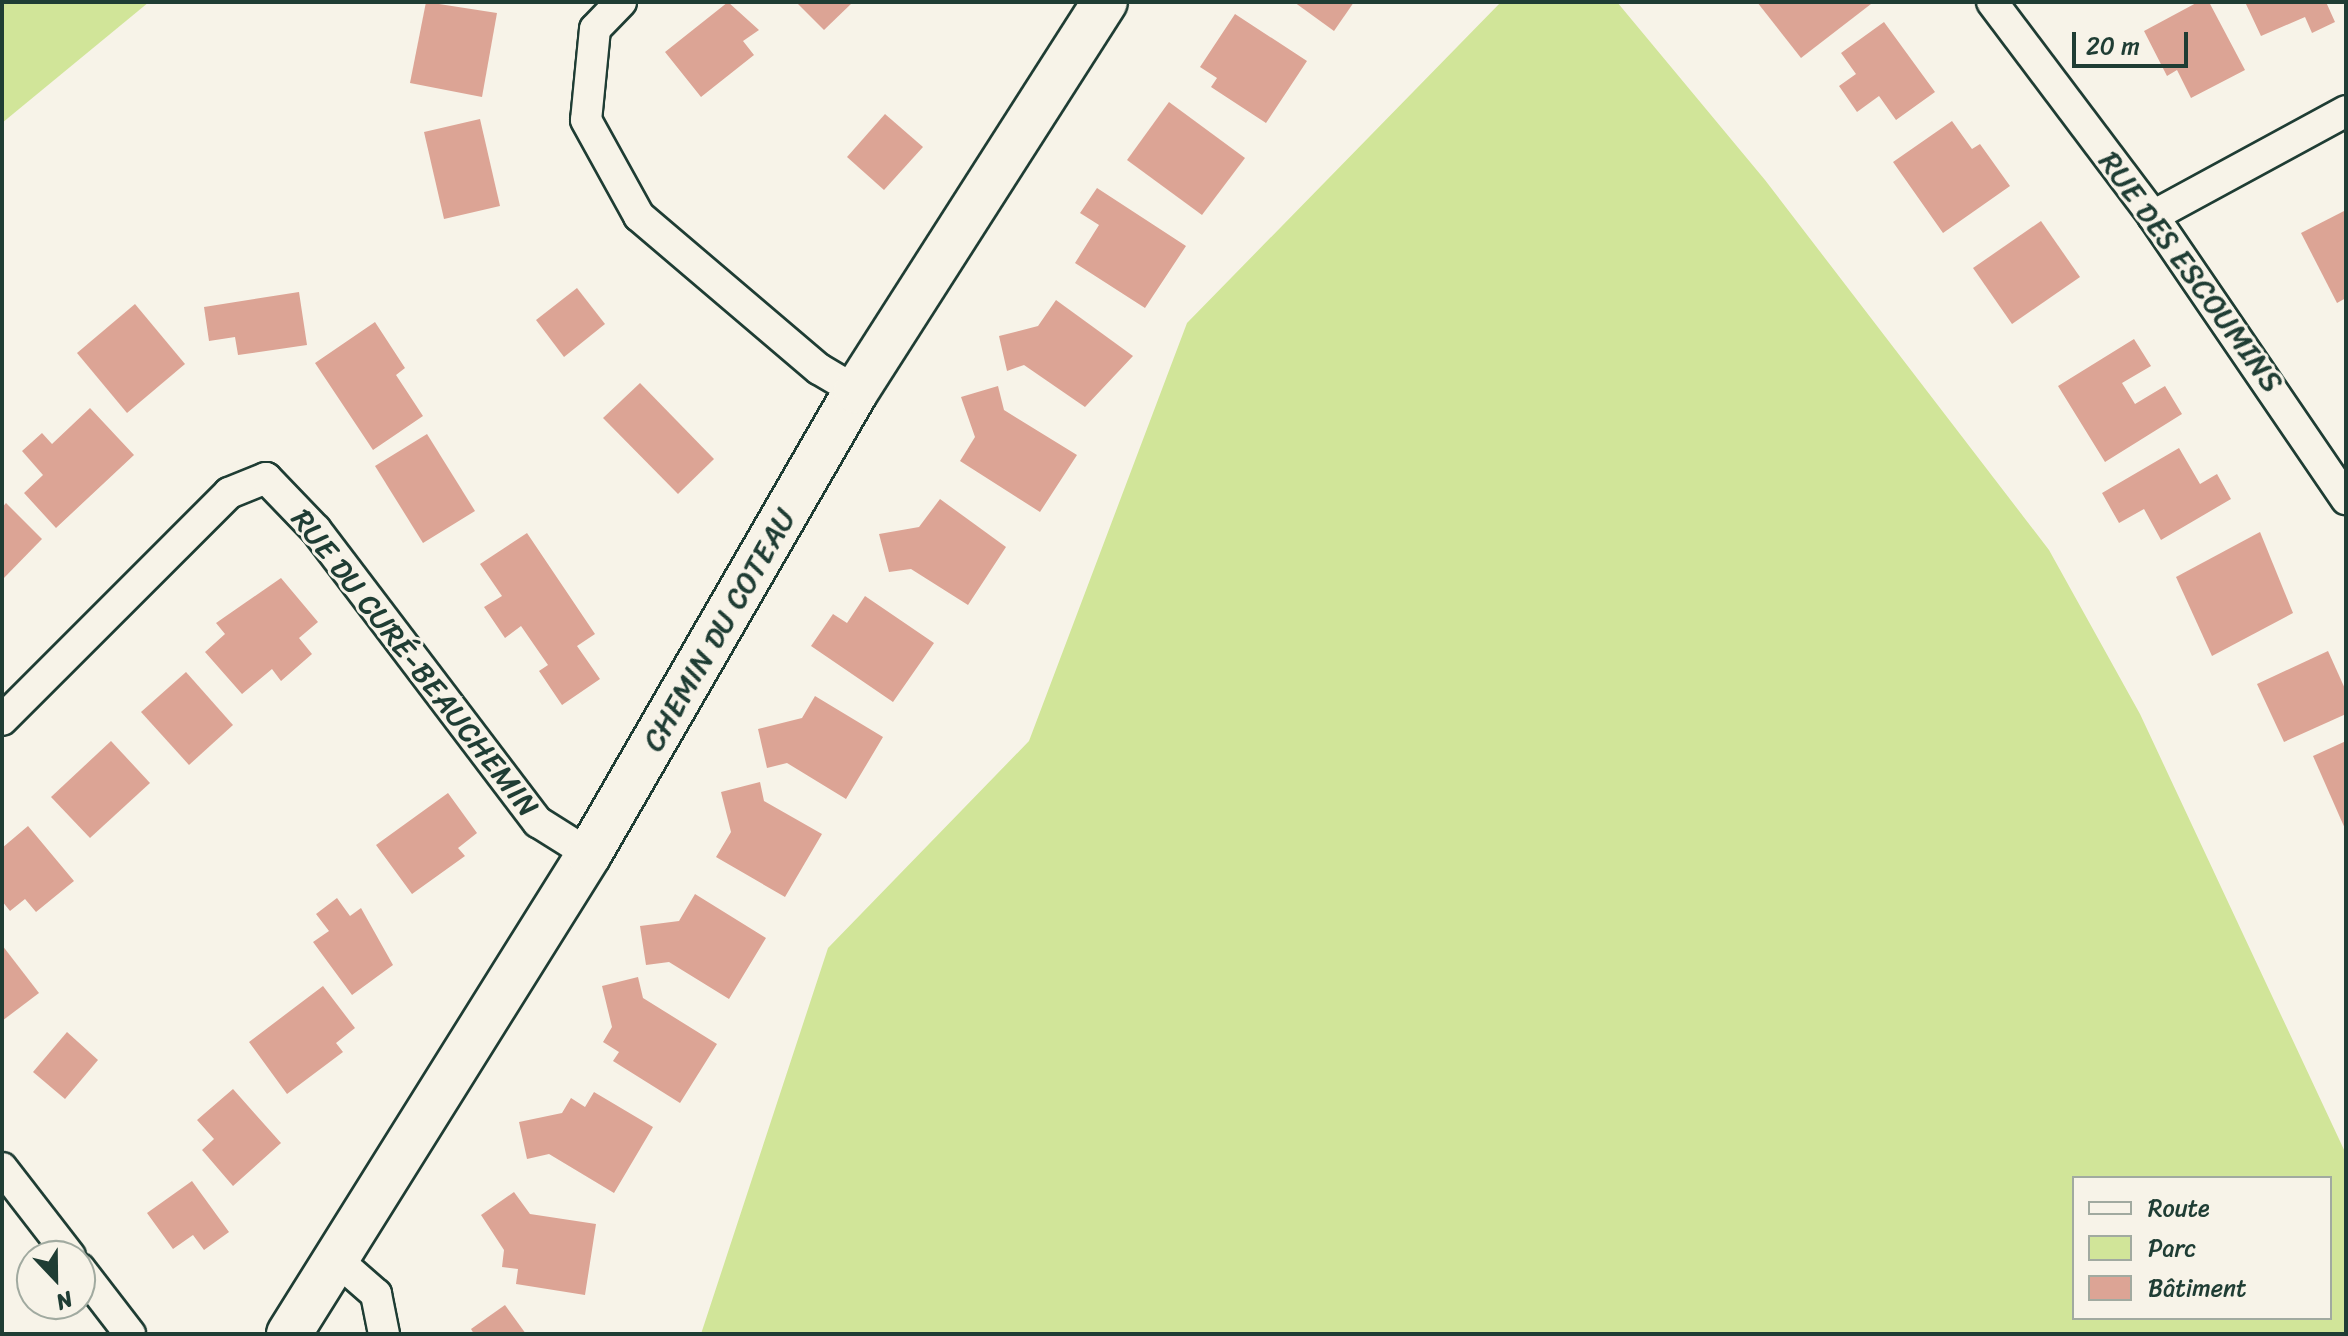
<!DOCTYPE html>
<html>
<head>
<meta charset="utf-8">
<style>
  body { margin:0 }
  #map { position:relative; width:2348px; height:1336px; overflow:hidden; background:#f7f3e8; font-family:Sriracha,sans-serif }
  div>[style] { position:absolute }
  .green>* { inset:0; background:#d1e599 }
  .building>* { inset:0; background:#dca495 }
  .roads { filter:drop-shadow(2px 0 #1f3d34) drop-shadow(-2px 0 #1f3d34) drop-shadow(0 2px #1f3d34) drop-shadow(0 -2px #1f3d34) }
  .street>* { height:30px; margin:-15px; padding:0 15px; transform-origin:15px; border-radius:15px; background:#f7f3e8 }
  .secondary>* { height:44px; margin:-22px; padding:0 22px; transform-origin:22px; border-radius:22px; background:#f7f3e8 }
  span { translate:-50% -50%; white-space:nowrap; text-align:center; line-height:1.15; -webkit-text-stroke:6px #f7f3e8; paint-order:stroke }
  .street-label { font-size:30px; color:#1f3d34 }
  .frame { position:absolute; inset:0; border:4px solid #1f3d34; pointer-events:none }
  .legend { position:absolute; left:2072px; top:1176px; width:260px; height:144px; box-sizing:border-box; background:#f7f3e8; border:2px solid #a1aaa0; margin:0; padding:10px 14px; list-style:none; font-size:24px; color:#1f3d34 }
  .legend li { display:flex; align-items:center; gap:16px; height:40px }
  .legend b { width:40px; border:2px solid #a1aaa0 }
  .north { position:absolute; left:16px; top:1240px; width:80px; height:80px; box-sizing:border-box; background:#f7f3e8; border:2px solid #a1aaa0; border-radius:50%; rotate:158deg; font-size:22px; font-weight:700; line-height:32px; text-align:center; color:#1f3d34 }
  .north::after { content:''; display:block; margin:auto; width:28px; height:36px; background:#1f3d34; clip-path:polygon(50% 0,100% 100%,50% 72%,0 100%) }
  .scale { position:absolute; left:2072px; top:32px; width:116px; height:36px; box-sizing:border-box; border:4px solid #1f3d34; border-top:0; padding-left:10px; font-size:24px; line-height:28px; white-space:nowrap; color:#1f3d34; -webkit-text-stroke:6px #f7f3e8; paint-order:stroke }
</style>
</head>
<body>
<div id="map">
  <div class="green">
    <div style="clip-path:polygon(2px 2px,149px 2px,2px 123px)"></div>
    <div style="clip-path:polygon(evenodd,1501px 2px,1617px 2px,1765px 180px,2049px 550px,2140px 714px,2346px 1154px,2346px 1334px,701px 1334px,828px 948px,1029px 741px,1187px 323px,1501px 2px,2074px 1178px,2330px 1178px,2330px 1318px,2074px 1318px,2074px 1178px)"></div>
  </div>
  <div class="building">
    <div style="clip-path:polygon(426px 2px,497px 13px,482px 97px,410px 83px)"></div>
    <div style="clip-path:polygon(728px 2px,759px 30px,743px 41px,754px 55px,701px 97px,665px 52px)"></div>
    <div style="clip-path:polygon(796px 2px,853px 2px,824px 30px)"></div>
    <div style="clip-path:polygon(1294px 2px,1354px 2px,1334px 31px)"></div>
    <div style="clip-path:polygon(1757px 2px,1870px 2px,1871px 4px,1801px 58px)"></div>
    <div style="clip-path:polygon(2198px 2px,2209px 2px,2245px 70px,2191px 98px,2177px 70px,2167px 76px,2144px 31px)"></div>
    <div style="clip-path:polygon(2245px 2px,2326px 2px,2335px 22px,2312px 33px,2305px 17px,2261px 36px)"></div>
    <div style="clip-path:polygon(1235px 14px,1307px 61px,1266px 123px,1211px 87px,1217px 78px,1200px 67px)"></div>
    <div style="clip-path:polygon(1884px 22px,1935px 92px,1896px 120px,1879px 96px,1857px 112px,1839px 86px,1856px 74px,1841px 53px)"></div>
    <div style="clip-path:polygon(1169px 102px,1245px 158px,1202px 215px,1127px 160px)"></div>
    <div style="clip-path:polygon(885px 114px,923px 147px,884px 190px,847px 157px)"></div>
    <div style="clip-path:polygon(480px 119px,500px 206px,444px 219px,424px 132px)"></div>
    <div style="clip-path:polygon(1952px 121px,1972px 149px,1980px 144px,2010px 186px,1943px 233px,1893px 162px)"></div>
    <div style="clip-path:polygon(1097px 188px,1186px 246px,1145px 308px,1075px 263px,1099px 225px,1080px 213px)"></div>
    <div style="clip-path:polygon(2346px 210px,2346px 298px,2337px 303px,2301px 233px)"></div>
    <div style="clip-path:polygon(2041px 221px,2080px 277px,2012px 324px,1973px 268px)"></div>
    <div style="clip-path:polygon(577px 288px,605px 324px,564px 357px,536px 320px)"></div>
    <div style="clip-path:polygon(299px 292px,307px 345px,238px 355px,235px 337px,209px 341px,204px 307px)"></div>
    <div style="clip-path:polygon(1056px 300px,1133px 356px,1085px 407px,1024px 365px,1007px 371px,999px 336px,1038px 326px)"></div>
    <div style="clip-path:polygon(135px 304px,185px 364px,127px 413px,77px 353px)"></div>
    <div style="clip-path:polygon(375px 322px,405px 368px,396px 375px,423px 416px,373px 450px,315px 363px)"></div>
    <div style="clip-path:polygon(2134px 339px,2151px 366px,2122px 383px,2135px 404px,2165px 386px,2182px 414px,2105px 462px,2058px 386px)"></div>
    <div style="clip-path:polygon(640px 383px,714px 459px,678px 494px,603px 418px)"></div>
    <div style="clip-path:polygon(998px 386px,1004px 410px,1077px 455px,1040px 512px,960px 461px,975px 437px,961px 397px)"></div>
    <div style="clip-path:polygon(90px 408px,134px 455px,56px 528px,24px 493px,43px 475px,22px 451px,42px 433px,52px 444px)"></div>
    <div style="clip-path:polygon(427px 434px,475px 511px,423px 543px,375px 466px)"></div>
    <div style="clip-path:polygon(2179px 448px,2200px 484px,2217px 474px,2231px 499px,2161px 540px,2144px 509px,2119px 523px,2102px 493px)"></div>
    <div style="clip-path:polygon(940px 499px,1006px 547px,968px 605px,911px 569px,889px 572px,879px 534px,919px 527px)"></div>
    <div style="clip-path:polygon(6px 503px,42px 539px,2px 580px,2px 508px)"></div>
    <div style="clip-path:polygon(2260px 532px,2293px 613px,2212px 656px,2176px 577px)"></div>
    <div style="clip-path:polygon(527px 533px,595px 634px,577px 646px,600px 679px,562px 705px,539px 671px,548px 665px,521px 626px,505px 638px,484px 607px,502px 596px,480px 564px)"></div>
    <div style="clip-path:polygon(281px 578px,318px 622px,299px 638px,312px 654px,281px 681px,272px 669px,242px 694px,205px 652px,225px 634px,216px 623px)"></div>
    <div style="clip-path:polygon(865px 596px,934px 643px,893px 702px,811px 646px,833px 614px,847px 623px)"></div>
    <div style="clip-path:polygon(2328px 651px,2346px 691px,2346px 714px,2284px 742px,2257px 684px)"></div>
    <div style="clip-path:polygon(186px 672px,233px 725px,189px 765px,141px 712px)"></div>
    <div style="clip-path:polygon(815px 696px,883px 737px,846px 799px,787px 763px,767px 768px,758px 729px,802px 718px)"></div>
    <div style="clip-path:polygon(111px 741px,150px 783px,90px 838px,51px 797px)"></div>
    <div style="clip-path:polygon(2346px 741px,2346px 831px,2313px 756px)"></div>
    <div style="clip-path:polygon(760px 782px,764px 801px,822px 834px,785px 897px,716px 857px,731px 832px,721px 792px)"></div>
    <div style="clip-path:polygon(448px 793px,477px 833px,458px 848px,465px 856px,412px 894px,376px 845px)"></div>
    <div style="clip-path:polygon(28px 826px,74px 881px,36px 912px,25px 899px,10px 911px,2px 901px,2px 848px)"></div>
    <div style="clip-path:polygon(695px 894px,766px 938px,729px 999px,669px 962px,646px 965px,640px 926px,679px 921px)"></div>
    <div style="clip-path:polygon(337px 898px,350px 916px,361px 908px,393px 965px,352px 995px,313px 942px,329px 931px,316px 914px)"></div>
    <div style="clip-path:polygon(2px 945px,39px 993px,2px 1021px)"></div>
    <div style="clip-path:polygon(638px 977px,643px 998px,717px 1044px,680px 1103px,613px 1061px,619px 1052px,603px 1042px,612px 1027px,602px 986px)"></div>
    <div style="clip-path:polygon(323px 986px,355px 1028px,336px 1043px,343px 1052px,287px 1094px,249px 1042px)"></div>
    <div style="clip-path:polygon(67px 1032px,98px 1060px,65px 1099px,33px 1072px)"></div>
    <div style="clip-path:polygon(233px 1089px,281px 1143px,233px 1186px,202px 1150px,214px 1139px,197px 1120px)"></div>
    <div style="clip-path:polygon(594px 1092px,653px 1127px,614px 1193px,549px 1154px,527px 1159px,519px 1122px,562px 1113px,571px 1098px,585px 1107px)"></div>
    <div style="clip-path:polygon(192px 1181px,229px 1232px,204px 1250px,193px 1235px,173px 1249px,147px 1213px)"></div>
    <div style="clip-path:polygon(514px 1192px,530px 1214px,596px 1224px,585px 1295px,516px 1284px,518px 1269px,502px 1267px,504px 1250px,481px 1215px)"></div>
    <div style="clip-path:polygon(505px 1305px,526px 1334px,474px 1334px,471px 1329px)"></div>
  </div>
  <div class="roads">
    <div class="street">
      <div style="left:621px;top:2px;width:37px;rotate:134deg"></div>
      <div style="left:595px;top:29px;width:91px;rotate:95.6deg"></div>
      <div style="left:586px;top:120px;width:110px;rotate:61.1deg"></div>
      <div style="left:639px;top:216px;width:236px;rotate:40.4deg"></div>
      <div style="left:819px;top:369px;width:43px;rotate:30.7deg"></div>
      <div style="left:1992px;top:2px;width:268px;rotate:53deg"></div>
      <div style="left:2153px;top:216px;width:343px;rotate:55.7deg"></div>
      <div style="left:2153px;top:216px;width:220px;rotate:-28.5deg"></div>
      <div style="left:2px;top:720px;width:321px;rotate:-45deg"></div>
      <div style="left:229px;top:493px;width:40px;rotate:-22deg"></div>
      <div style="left:266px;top:478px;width:72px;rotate:46.1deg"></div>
      <div style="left:316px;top:530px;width:367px;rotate:52.8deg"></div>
      <div style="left:538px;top:822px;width:60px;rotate:32.1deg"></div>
      <div style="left:2px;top:1168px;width:111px;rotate:52.3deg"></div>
      <div style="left:337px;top:1260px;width:52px;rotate:41.1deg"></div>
      <div style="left:376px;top:1294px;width:41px;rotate:78.7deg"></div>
      <div style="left:80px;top:1269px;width:82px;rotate:52.4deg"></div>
    </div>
    <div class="secondary">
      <div style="left:289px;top:1334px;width:566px;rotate:-57.99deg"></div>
      <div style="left:589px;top:854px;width:534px;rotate:-60.03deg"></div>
      <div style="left:856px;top:391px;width:462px;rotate:-57.4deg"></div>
    </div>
  </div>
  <div class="street-label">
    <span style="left:2191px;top:272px;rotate:54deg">RUE DES ESCOUMINS</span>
    <span style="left:719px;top:630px;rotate:-60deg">CHEMIN DU COTEAU</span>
    <span style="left:415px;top:663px;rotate:52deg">RUE DU CURÉ-BEAUCHEMIN</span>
  </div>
  <div class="frame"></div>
  <ul class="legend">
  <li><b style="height:10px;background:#f7f3e8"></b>Route</li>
  <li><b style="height:22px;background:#d1e599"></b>Parc</li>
  <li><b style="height:22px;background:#dca495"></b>Bâtiment</li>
  </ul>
  <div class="north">N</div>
  <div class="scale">20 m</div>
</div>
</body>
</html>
